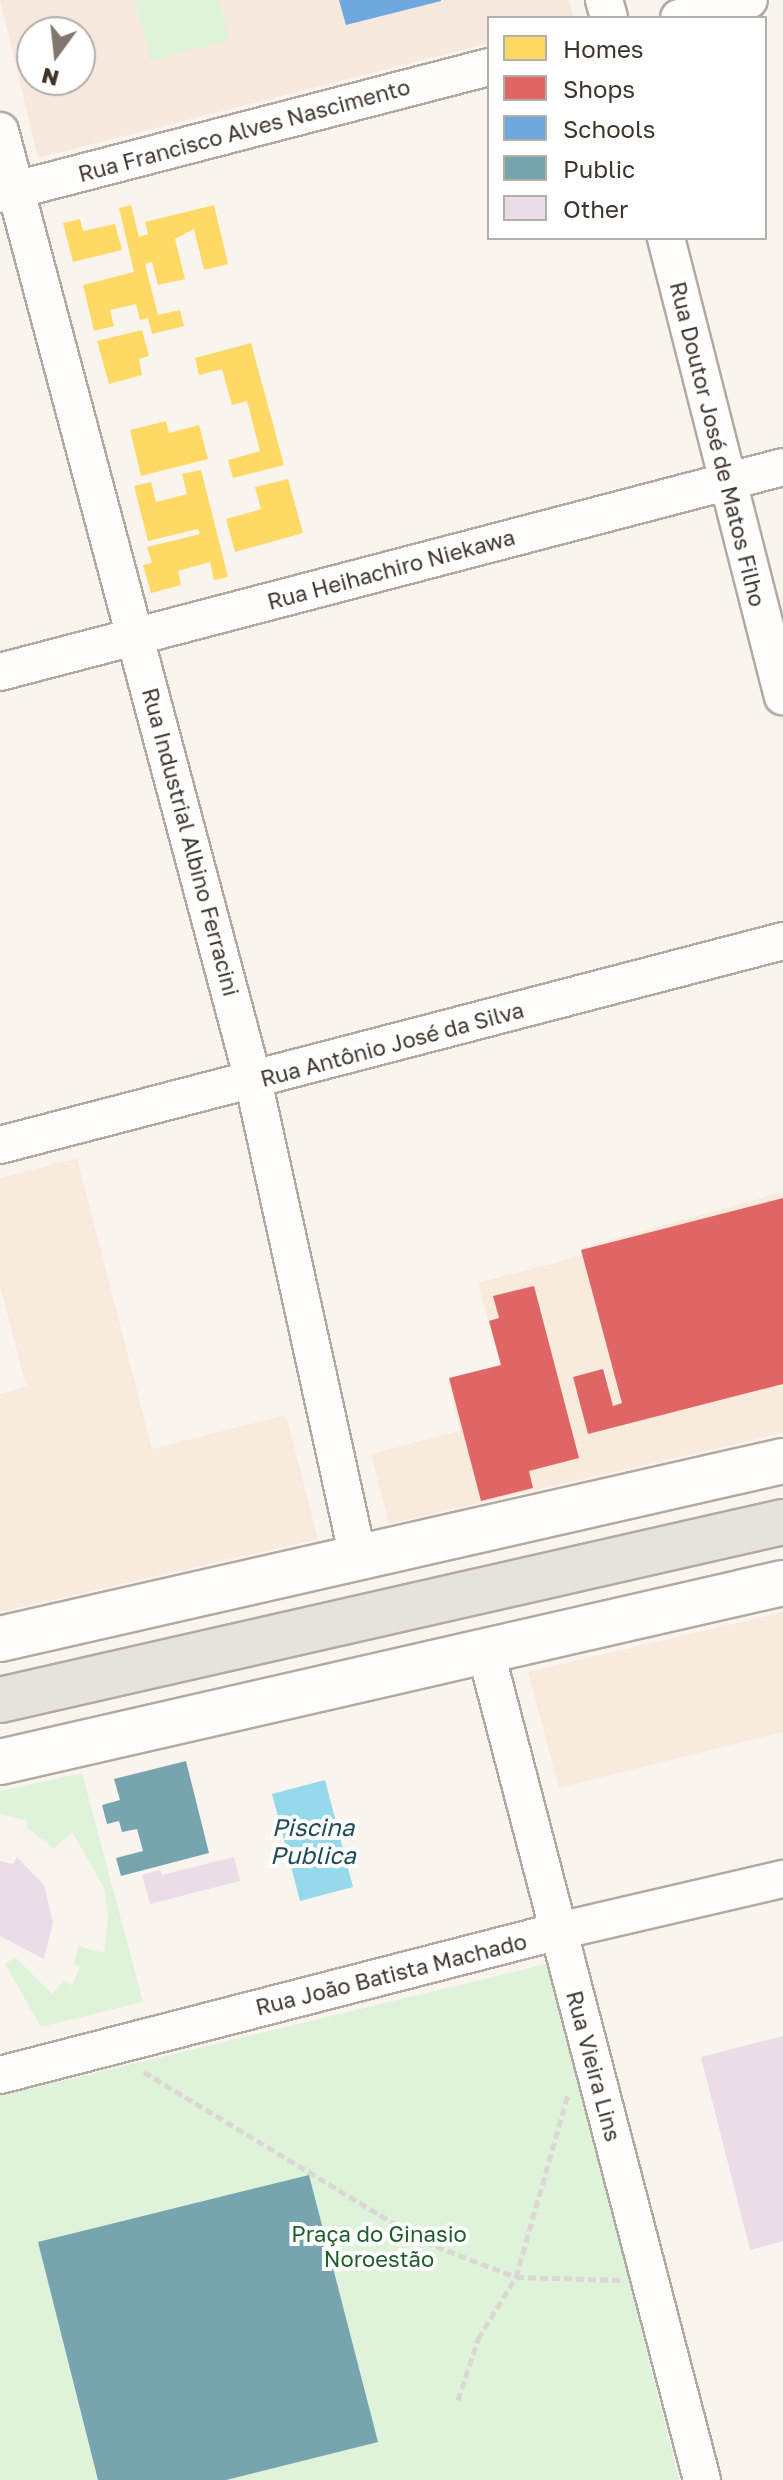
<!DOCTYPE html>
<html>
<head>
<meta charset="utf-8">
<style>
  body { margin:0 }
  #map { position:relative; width:783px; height:2480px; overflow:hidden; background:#faf4ee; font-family:"Golos Text",sans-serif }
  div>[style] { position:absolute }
  .built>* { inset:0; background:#f9eade }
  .education>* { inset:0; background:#f7e9de }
  .green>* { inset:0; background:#dff3db }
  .water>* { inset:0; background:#95d9ea }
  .homes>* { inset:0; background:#ffd966 }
  .shops>* { inset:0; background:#e06666 }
  .schools>* { inset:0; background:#6fa8dc }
  .public>* { inset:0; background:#76a5af }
  .building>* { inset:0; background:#eadde7 }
  .path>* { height:5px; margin-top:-2.5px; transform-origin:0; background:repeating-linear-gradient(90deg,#dad7d5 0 8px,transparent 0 12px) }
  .roads { filter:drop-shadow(2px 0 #b1a9a2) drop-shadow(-2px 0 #b1a9a2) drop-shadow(0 2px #b1a9a2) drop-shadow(0 -2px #b1a9a2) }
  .minor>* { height:36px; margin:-18px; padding:0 18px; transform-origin:18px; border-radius:18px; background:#fefdfc }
  .tertiary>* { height:44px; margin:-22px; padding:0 22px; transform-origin:22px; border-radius:22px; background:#fefdfc }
  .primary>* { height:44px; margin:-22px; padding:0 22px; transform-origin:22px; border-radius:22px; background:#e6e3dd }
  span { translate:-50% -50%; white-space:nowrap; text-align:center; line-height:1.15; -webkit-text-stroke:8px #fff; paint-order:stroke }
  .street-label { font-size:22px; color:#3f342a }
  .park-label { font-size:22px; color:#1f5e2a }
  .water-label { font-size:24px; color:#1f4b57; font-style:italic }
  .legend { position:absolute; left:487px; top:16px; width:280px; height:224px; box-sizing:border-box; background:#fff; border:2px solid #b2aeaa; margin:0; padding:10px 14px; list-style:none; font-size:24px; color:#3f342a }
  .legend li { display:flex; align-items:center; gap:16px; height:40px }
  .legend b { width:40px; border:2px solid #b2aeaa }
  .north { position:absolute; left:16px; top:16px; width:80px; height:80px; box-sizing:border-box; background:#fff; border:2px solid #b2aeaa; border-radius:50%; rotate:195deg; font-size:22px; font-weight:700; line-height:32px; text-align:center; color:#3f342a }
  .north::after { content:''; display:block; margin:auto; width:28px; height:36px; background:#80776f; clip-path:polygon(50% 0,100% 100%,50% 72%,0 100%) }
</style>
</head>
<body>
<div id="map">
  <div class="built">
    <div style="clip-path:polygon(77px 1158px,152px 1449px,286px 1415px,318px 1539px,0 1612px,0 1394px,26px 1386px,0 1286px,0 1178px)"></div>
    <div style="clip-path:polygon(783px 1192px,783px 1433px,389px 1524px,371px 1454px,460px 1431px,448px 1382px,501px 1368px,478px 1283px,583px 1255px,581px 1248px)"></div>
    <div style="clip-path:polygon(783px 1612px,783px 1732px,559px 1788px,528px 1672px)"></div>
  </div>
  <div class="education">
    <div style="clip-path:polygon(evenodd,0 0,569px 0,574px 18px,489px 18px,489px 43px,38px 158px,0 0,32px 32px,80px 32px,80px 80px,32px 80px,32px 32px)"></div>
  </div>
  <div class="green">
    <div style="clip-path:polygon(135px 0,219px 0,229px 40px,151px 60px)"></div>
    <div style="clip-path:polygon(82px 1773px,143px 2002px,41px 2027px,5px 1964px,15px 1957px,52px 1994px,64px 1980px,72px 1985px,80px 1967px,74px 1964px,78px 1946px,104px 1953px,108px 1917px,104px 1888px,72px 1832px,54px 1849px,26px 1827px,28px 1821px,0 1814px,0 1791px)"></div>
    <div style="clip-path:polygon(550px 1963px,679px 2480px,0 2480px,0 2096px)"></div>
  </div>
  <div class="water">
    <div style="clip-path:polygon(325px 1780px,353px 1887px,300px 1901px,272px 1794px)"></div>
  </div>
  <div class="homes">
    <div style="clip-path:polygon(131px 205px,139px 237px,148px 234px,145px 222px,214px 205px,228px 264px,204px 270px,194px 229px,175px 239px,185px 279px,158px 285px,152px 262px,145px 264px,158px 315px,180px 310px,184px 326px,152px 334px,148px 318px,140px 320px,136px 304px,110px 310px,114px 326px,94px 331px,83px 285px,134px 272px,119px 208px)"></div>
    <div style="clip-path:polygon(80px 219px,83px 231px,115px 224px,122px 250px,73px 262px,63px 223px)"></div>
    <div style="clip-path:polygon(142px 330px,149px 356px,139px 359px,142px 375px,109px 384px,97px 341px)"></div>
    <div style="clip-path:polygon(251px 343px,284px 465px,233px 478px,228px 460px,260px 451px,247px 401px,232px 405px,222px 369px,199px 375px,195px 358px)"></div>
    <div style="clip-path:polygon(166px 421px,169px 433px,199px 425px,208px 459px,141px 476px,130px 430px)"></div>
    <div style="clip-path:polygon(201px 470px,228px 577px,214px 580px,210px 562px,178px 571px,181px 585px,151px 593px,143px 565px,152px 563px,147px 547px,200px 534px,198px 529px,148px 541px,134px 486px,151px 482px,156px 502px,187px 494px,182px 474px)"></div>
    <div style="clip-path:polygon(288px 479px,303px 533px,235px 552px,226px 519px,261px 509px,255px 487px)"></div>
  </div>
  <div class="shops">
    <div style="clip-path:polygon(783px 1198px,783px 1384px,588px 1434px,573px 1377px,603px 1369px,613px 1406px,622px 1403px,581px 1250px)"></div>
    <div style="clip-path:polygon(534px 1286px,579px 1458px,529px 1471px,533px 1488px,481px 1501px,449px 1378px,501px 1365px,489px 1321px,499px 1318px,493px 1296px)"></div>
  </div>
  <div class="schools">
    <div style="clip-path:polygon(339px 0,441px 0,441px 1px,346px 25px)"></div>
  </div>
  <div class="public">
    <div style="clip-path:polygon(186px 1761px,209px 1853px,121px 1876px,116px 1858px,143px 1851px,137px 1829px,122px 1832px,119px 1821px,107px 1824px,102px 1805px,120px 1800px,114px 1779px)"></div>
    <div style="clip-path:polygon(309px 2175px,378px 2442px,226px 2480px,98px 2480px,38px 2242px)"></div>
  </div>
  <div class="building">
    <div style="clip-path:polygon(17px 1857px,44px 1885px,53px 1922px,44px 1959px,0 1936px,0 1861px,13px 1864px)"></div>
    <div style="clip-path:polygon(234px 1857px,240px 1881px,150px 1904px,142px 1875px,160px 1870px,162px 1875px)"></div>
    <div style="clip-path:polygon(783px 2036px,783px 2241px,750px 2250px,701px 2057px)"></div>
  </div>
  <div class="path">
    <div style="left:144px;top:2072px;width:328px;rotate:31.2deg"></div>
    <div style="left:425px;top:2242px;width:97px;rotate:21deg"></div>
    <div style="left:516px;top:2277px;width:104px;rotate:1.7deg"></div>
    <div style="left:458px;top:2400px;width:64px;rotate:-71.8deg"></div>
    <div style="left:478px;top:2339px;width:73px;rotate:-58.5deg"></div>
    <div style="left:516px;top:2277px;width:190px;rotate:-74.1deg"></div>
  </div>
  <div class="roads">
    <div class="minor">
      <div style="left:604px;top:0;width:19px;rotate:74deg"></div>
      <div style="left:679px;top:18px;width:72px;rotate:-14.4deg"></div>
      <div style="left:0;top:131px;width:982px;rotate:75.07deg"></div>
      <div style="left:253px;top:1080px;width:489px;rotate:77.6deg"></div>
      <div style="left:0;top:194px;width:505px;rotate:-14.56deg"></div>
      <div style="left:666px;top:238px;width:473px;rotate:75.7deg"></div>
      <div style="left:0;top:672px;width:809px;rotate:-14.67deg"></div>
      <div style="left:0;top:1145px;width:809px;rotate:-14.6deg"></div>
      <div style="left:486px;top:1653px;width:855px;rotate:75.36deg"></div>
      <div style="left:0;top:2075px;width:577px;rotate:-14.45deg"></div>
      <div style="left:559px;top:1931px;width:230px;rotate:-13.1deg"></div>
    </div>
    <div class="tertiary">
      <div style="left:0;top:1639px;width:803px;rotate:-12.81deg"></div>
      <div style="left:0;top:1762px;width:803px;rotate:-12.88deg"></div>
    </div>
    <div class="primary">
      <div style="left:0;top:1700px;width:803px;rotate:-12.81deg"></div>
    </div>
  </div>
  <div class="street-label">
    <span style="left:244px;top:130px;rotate:-15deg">Rua Francisco Alves Nascimento</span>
    <span style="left:718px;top:444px;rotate:76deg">Rua Doutor José de Matos Filho</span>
    <span style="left:391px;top:569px;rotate:-15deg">Rua Heihachiro Niekawa</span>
    <span style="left:191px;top:842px;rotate:75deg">Rua Industrial Albino Ferracini</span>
    <span style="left:392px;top:1044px;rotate:-15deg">Rua Antônio José da Silva</span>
    <span style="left:391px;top:1974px;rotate:-14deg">Rua João Batista Machado</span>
    <span style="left:594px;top:2066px;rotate:75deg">Rua Vieira Lins</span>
  </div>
  <div class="park-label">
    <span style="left:379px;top:2246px">Praça do Ginasio<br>Noroestão</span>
  </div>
  <div class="water-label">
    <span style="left:313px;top:1841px">Piscina<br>Publica</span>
  </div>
  <ul class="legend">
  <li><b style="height:22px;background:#ffd966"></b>Homes</li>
  <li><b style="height:22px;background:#e06666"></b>Shops</li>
  <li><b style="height:22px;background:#6fa8dc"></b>Schools</li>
  <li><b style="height:22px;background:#76a5af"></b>Public</li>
  <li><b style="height:22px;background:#eadde7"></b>Other</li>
  </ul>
  <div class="north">N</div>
</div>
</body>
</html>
